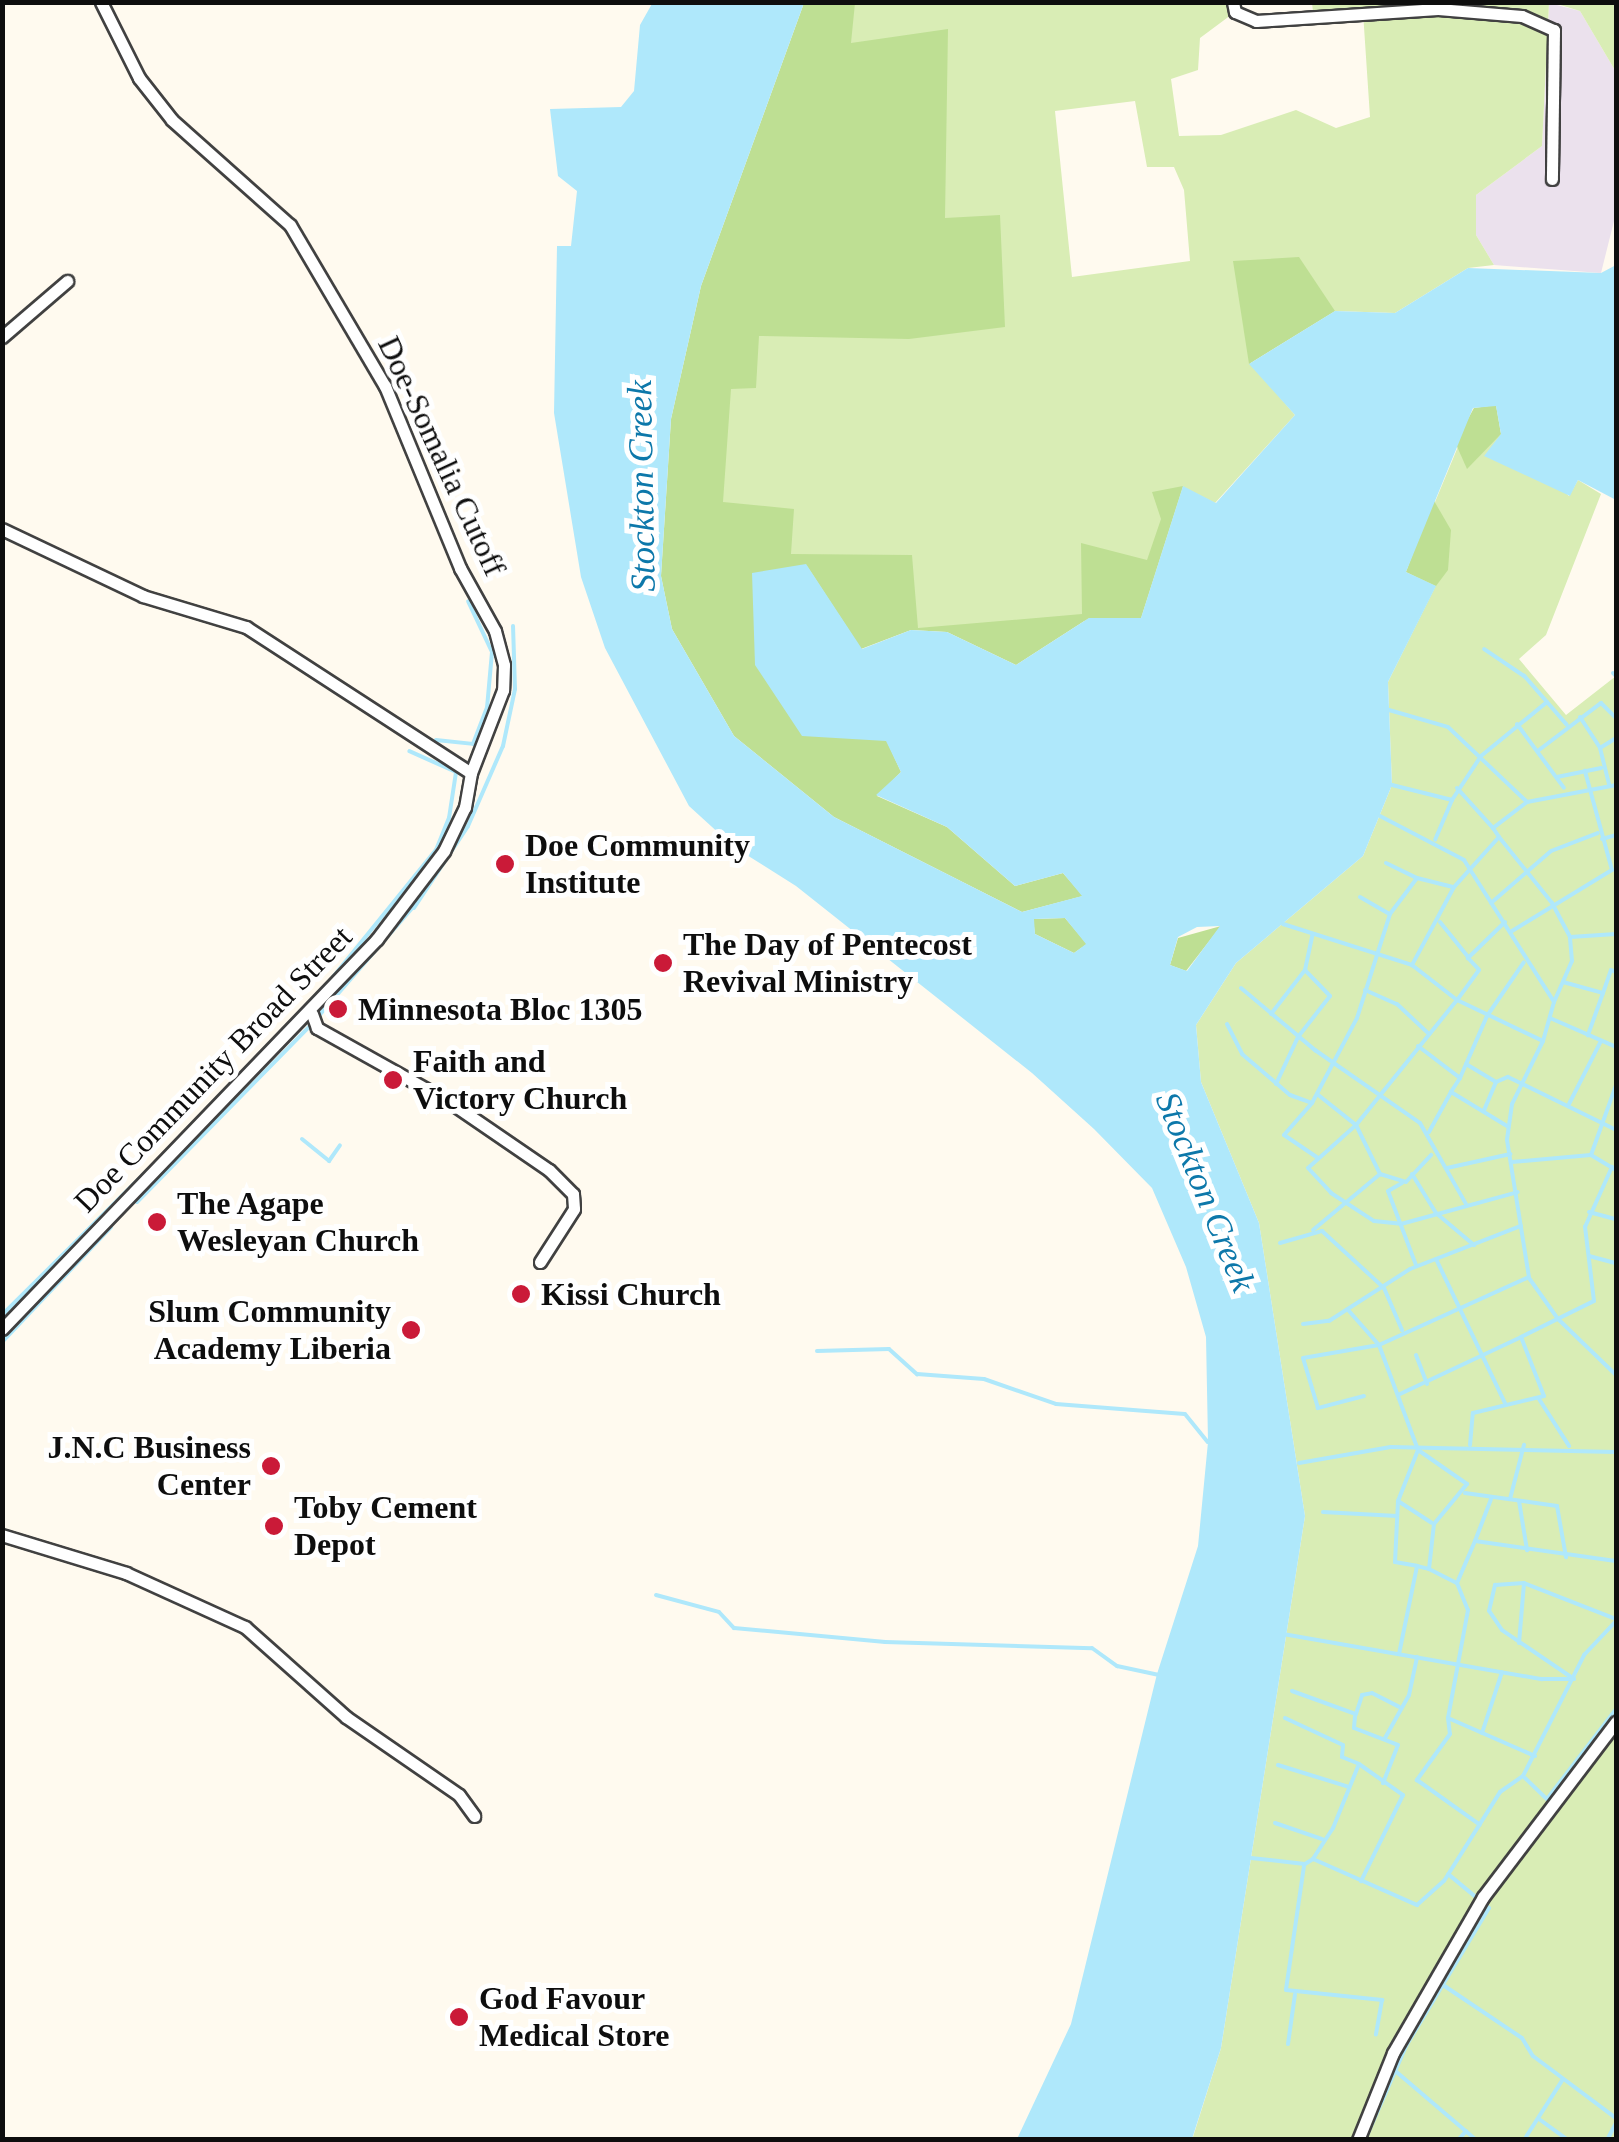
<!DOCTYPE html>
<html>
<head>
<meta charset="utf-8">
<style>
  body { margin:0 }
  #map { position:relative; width:1619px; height:2142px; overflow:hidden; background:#fffaef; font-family:"Times New Roman",serif }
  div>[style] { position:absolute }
  .industrial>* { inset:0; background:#ebe1ed }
  .green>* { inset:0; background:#d9edb5 }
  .forest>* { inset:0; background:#bedf93 }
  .water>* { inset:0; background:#afe8fb }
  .stream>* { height:4px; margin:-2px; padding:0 2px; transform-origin:2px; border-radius:2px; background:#afe8fb }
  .roads { filter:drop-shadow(2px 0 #414141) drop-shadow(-2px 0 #414141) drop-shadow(0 2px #414141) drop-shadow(0 -2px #414141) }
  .street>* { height:11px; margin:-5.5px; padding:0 5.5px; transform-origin:5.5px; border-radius:5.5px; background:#fff }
  .dots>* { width:28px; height:28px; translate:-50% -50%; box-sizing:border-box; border:5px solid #fff; border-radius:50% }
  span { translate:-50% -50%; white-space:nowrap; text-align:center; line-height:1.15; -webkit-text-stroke:10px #fff; paint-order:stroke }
  .street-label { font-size:32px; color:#0e0e0e }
  .poi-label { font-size:32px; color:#0e0e0e; font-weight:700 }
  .left { translate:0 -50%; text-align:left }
  .right { translate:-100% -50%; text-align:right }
  .water-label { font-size:35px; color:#0d78aa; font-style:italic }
  .frame { position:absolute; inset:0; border:5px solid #0e0e0e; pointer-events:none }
</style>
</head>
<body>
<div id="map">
  <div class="industrial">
    <div style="clip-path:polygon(1549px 3px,1580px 11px,1616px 72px,1616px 213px,1601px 273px,1494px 265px,1476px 235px,1476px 195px,1542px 146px)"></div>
  </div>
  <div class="green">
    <div style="clip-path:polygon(evenodd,804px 3px,1233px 3px,1235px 12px,1200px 38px,1198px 70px,1171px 79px,1179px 136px,1221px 135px,1296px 110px,1336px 128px,1370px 117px,1363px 12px,1314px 20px,1312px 3px,1549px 3px,1542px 146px,1476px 195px,1476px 235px,1494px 265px,1468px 268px,1395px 313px,1335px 311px,1250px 363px,1295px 415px,1215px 503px,1183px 487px,1141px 618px,911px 630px,661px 576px,804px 3px,1135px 101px,1147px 167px,1174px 167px,1184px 190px,1190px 261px,1072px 277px,1055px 111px,1135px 101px)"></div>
    <div style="clip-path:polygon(1554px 3px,1616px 3px,1616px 72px,1580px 11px)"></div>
    <div style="clip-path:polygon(1474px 408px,1569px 496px,1578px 480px,1601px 494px,1546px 635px,1519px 659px,1566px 715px,1616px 676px,1616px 2139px,1192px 2140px,1221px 2048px,1305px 1516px,1259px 1223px,1201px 1082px,1196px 1025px,1236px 963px,1363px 856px,1392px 785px,1388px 682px,1435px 587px,1406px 572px)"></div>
  </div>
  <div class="forest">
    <div style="clip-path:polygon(804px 3px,855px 3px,851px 43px,948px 29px,945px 218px,1000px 215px,1005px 327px,909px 339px,759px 336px,756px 388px,731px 389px,723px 502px,794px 509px,791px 554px,912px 555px,918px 628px,1082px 614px,1081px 543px,1147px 560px,1161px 519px,1152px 492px,1183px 486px,1141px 618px,1089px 618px,1016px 665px,947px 632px,911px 630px,861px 649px,806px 564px,901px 772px,877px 796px,947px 827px,1015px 886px,1063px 873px,1083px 896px,1022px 912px,834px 817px,734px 736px,672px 629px,661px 576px,671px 419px,701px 286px)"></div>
    <div style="clip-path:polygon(1299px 257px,1335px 311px,1249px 364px,1233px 261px)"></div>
    <div style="clip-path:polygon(1496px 405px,1501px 434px,1467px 469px,1455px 442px,1474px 408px)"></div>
    <div style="clip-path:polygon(1433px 499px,1451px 530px,1448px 570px,1436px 586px,1406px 572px)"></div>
    <div style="clip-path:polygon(1065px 918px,1087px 944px,1074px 953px,1035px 934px,1033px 919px)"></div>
    <div style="clip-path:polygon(1221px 926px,1186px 971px,1170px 965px,1178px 938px)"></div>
  </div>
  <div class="water">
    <div style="clip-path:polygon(evenodd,653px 2px,804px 3px,701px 286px,671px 419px,661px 576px,672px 629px,734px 736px,834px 817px,1022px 912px,1082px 896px,1063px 873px,1015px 886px,947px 827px,876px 795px,901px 772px,886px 741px,802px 736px,755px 665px,752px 573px,806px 564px,862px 649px,911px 630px,947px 632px,1016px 665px,1089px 618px,1141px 618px,1183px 486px,1216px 503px,1295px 415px,1249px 364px,1335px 311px,1395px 313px,1468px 268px,1601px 273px,1616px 265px,1616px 500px,1578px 480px,1570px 496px,1484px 456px,1501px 434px,1496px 406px,1473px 408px,1406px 572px,1436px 586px,1388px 682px,1392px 785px,1363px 856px,1236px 963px,1196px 1025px,1201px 1082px,1259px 1223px,1305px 1516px,1221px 2048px,1192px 2139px,1017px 2139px,1071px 2024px,1157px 1674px,1198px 1546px,1208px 1442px,1206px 1337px,1186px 1267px,1152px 1188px,1094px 1129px,1032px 1073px,796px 886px,734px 847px,689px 806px,605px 648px,581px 577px,554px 413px,557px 246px,571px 246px,577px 191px,558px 176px,550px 109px,621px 107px,634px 91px,640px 25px,653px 2px,1065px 918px,1086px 944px,1074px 953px,1035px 934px,1034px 919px,1065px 918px,653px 2px,1220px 926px,1187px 971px,1170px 965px,1178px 937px,1197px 927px,1220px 926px)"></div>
  </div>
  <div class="stream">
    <div style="left:1613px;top:673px;width:4px;rotate:45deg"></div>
    <div style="left:1547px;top:702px;width:30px;rotate:49deg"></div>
    <div style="left:1389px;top:710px;width:61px;rotate:16.1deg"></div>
    <div style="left:1448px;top:727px;width:109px;rotate:43.5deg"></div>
    <div style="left:1527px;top:802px;width:43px;rotate:142.6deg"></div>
    <div style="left:1493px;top:828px;width:11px;rotate:56deg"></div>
    <div style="left:1499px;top:837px;width:67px;rotate:132deg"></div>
    <div style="left:1454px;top:887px;width:89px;rotate:118.3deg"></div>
    <div style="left:1580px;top:717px;width:37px;rotate:57deg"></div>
    <div style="left:1600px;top:748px;width:38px;rotate:76deg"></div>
    <div style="left:1517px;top:724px;width:79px;rotate:53.7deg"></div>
    <div style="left:436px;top:740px;width:37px;rotate:6deg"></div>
    <div style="left:473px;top:744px;width:39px;rotate:-69deg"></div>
    <div style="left:487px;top:708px;width:56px;rotate:-84.9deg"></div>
    <div style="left:492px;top:652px;width:56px;rotate:-115.2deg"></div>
    <div style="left:1600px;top:748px;width:19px;rotate:-32deg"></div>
    <div style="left:1539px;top:750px;width:78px;rotate:-37.2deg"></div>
    <div style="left:1601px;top:703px;width:21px;rotate:45deg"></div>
    <div style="left:1557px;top:777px;width:45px;rotate:-11.6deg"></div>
    <div style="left:1392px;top:785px;width:62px;rotate:14deg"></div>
    <div style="left:1452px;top:800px;width:43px;rotate:113deg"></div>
    <div style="left:1457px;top:788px;width:54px;rotate:48deg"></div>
    <div style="left:1452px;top:800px;width:53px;rotate:-56.6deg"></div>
    <div style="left:1481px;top:756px;width:85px;rotate:-39.3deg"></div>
    <div style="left:1547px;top:702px;width:35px;rotate:-131deg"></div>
    <div style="left:1524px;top:676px;width:48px;rotate:-146deg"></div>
    <div style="left:1527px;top:802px;width:91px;rotate:-10.8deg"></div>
    <div style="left:1380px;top:816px;width:95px;rotate:27.6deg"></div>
    <div style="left:1464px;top:860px;width:168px;rotate:57.6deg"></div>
    <div style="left:1554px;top:1002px;width:41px;rotate:105.8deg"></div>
    <div style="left:1499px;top:837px;width:85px;rotate:51.2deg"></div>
    <div style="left:1552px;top:903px;width:38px;rotate:62deg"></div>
    <div style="left:1570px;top:937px;width:46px;rotate:-3.7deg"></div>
    <div style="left:1602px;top:839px;width:15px;rotate:-16deg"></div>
    <div style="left:1386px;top:863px;width:34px;rotate:26deg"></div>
    <div style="left:1360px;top:897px;width:34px;rotate:30deg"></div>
    <div style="left:1491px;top:903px;width:79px;rotate:-40.9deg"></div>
    <div style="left:1551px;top:851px;width:50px;rotate:-21deg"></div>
    <div style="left:414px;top:908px;width:98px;rotate:-56.6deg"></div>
    <div style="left:468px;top:826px;width:87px;rotate:-66.4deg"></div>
    <div style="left:503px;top:746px;width:58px;rotate:-78.1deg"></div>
    <div style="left:515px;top:689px;width:63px;rotate:-91.8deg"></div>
    <div style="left:1440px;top:922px;width:45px;rotate:51.3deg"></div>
    <div style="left:1505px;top:922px;width:52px;rotate:135.8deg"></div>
    <div style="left:1468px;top:958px;width:16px;rotate:47deg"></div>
    <div style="left:1479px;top:970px;width:37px;rotate:126deg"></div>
    <div style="left:1457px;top:1000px;width:161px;rotate:128.9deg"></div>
    <div style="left:1356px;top:1125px;width:64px;rotate:138.1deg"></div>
    <div style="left:1308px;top:1168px;width:34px;rotate:47deg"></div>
    <div style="left:1331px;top:1193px;width:51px;rotate:33.1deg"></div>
    <div style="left:1374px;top:1221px;width:27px;rotate:6deg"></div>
    <div style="left:1401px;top:1224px;width:121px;rotate:-15.3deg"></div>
    <div style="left:1283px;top:924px;width:135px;rotate:17.6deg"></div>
    <div style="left:1412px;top:965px;width:57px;rotate:37.9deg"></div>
    <div style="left:1457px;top:1000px;width:95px;rotate:25.5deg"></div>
    <div style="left:1543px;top:1041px;width:70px;rotate:116.2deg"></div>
    <div style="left:1512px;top:1104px;width:36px;rotate:98deg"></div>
    <div style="left:1507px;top:1140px;width:140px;rotate:80.9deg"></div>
    <div style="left:1529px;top:1278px;width:50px;rotate:54.7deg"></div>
    <div style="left:1558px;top:1319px;width:81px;rotate:44deg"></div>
    <div style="left:1512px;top:931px;width:117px;rotate:-31.4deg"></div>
    <div style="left:1612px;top:870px;width:103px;rotate:-105.3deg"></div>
    <div style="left:333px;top:977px;width:164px;rotate:-51deg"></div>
    <div style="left:436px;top:850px;width:35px;rotate:-68deg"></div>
    <div style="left:449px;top:818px;width:47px;rotate:-81.3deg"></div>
    <div style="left:456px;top:772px;width:51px;rotate:-155.9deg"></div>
    <div style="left:1563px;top:982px;width:41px;rotate:15.4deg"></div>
    <div style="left:1603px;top:993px;width:45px;rotate:109.7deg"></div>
    <div style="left:1241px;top:988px;width:97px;rotate:40deg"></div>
    <div style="left:1315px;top:1050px;width:128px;rotate:34.8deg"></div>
    <div style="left:1420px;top:1123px;width:93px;rotate:60.4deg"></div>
    <div style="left:1365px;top:990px;width:35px;rotate:24deg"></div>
    <div style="left:1397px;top:1004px;width:44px;rotate:43.2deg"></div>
    <div style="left:1603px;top:993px;width:24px;rotate:-71deg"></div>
    <div style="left:1611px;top:970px;width:5px;rotate:22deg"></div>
    <div style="left:1554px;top:1002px;width:45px;rotate:-66.3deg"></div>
    <div style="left:1572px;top:961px;width:24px;rotate:-95deg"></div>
    <div style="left:1271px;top:1014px;width:56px;rotate:-52.3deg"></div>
    <div style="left:1305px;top:970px;width:35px;rotate:-78deg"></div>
    <div style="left:1550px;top:1018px;width:72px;rotate:23.7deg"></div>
    <div style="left:316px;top:1019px;width:150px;rotate:-49.1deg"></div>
    <div style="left:1227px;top:1024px;width:34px;rotate:63deg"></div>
    <div style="left:1242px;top:1054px;width:63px;rotate:40.5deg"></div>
    <div style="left:1290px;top:1095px;width:23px;rotate:20deg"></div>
    <div style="left:1418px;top:1046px;width:53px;rotate:37.3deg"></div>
    <div style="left:1460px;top:1078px;width:17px;rotate:123deg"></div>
    <div style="left:1451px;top:1092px;width:66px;rotate:31.3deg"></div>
    <div style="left:1466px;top:1064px;width:35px;rotate:31deg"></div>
    <div style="left:1496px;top:1082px;width:30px;rotate:113deg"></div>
    <div style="left:1460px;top:1078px;width:68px;rotate:-66.5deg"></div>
    <div style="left:1487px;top:1016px;width:65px;rotate:-55.6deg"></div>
    <div style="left:1496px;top:1082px;width:13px;rotate:-23deg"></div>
    <div style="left:1508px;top:1077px;width:120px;rotate:26.1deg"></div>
    <div style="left:1276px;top:1084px;width:52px;rotate:-64.9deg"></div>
    <div style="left:1298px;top:1037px;width:52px;rotate:-52deg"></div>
    <div style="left:1330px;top:996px;width:36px;rotate:-134deg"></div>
    <div style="left:1317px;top:1094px;width:50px;rotate:38.5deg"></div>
    <div style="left:1356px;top:1125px;width:55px;rotate:63.9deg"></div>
    <div style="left:1380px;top:1174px;width:27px;rotate:17deg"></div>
    <div style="left:1406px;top:1182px;width:37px;rotate:-47deg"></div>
    <div style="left:1569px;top:1104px;width:71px;rotate:-63.1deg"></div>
    <div style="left:1429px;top:1132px;width:46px;rotate:-61.2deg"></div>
    <div style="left:302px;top:1139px;width:35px;rotate:39deg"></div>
    <div style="left:329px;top:1161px;width:19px;rotate:-55deg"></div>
    <div style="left:1591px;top:1155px;width:74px;rotate:-70.3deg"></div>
    <div style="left:1318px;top:1158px;width:41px;rotate:-145.9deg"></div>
    <div style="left:1284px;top:1135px;width:43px;rotate:-48.8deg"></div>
    <div style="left:1312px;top:1103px;width:96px;rotate:-62.1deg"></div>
    <div style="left:1357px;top:1018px;width:109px;rotate:-72.4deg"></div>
    <div style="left:1390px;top:914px;width:45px;rotate:-53.1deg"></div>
    <div style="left:1417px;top:878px;width:36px;rotate:14deg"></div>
    <div style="left:1512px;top:1162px;width:79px;rotate:-5.1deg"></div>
    <div style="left:1591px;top:1155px;width:29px;rotate:31deg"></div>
    <div style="left:1447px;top:1168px;width:65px;rotate:-12.5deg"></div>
    <div style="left:1412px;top:1174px;width:46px;rotate:58.4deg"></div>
    <div style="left:1436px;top:1213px;width:50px;rotate:40.1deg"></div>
    <div style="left:1402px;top:1183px;width:16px;rotate:150deg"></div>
    <div style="left:1388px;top:1191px;width:79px;rotate:69.3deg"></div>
    <div style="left:137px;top:1202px;width:250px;rotate:-45.5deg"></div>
    <div style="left:1589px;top:1212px;width:28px;rotate:15deg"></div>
    <div style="left:1313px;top:1230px;width:87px;rotate:-39.9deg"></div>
    <div style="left:1280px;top:1243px;width:44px;rotate:-15.9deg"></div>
    <div style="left:1322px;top:1231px;width:84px;rotate:42.6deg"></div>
    <div style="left:1384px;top:1288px;width:46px;rotate:66.8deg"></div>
    <div style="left:1589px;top:1256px;width:28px;rotate:15deg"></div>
    <div style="left:1436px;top:1259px;width:160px;rotate:64.4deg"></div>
    <div style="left:1349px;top:1311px;width:45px;rotate:48.6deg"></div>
    <div style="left:1379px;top:1345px;width:112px;rotate:69.6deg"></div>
    <div style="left:1418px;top:1450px;width:55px;rotate:111.4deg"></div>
    <div style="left:1398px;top:1501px;width:61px;rotate:92.8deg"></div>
    <div style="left:1395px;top:1562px;width:22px;rotate:10deg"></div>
    <div style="left:2px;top:1315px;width:210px;rotate:-44.8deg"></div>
    <div style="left:1303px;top:1324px;width:26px;rotate:-7deg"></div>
    <div style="left:1329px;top:1321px;width:96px;rotate:-32.7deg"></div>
    <div style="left:1410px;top:1269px;width:119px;rotate:-21.2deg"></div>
    <div style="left:2px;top:1342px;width:158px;rotate:-46.5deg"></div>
    <div style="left:817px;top:1351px;width:72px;rotate:-1.6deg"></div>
    <div style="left:889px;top:1349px;width:38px;rotate:42deg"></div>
    <div style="left:917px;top:1374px;width:67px;rotate:4.3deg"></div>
    <div style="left:984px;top:1379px;width:76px;rotate:19.1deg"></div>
    <div style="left:1056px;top:1404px;width:129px;rotate:4.4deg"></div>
    <div style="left:1185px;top:1414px;width:36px;rotate:51deg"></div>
    <div style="left:1416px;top:1355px;width:31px;rotate:69deg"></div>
    <div style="left:1400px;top:1394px;width:134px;rotate:-25.2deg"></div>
    <div style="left:1364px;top:1396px;width:48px;rotate:165.4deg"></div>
    <div style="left:1318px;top:1408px;width:52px;rotate:-106.7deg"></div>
    <div style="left:1303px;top:1358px;width:77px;rotate:-9.7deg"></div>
    <div style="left:1379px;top:1345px;width:162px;rotate:-24.4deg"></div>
    <div style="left:1539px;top:1399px;width:56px;rotate:57.4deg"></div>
    <div style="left:1470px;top:1445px;width:32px;rotate:-85deg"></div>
    <div style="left:1473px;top:1413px;width:73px;rotate:-13.5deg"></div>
    <div style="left:1544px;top:1396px;width:63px;rotate:-111.3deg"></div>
    <div style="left:1521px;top:1337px;width:81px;rotate:-26.3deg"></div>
    <div style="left:1594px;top:1301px;width:75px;rotate:-96.9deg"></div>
    <div style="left:1585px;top:1227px;width:66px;rotate:-65.8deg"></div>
    <div style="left:1299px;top:1463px;width:93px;rotate:-9.9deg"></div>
    <div style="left:1391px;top:1447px;width:225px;rotate:1.3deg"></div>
    <div style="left:1465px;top:1493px;width:93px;rotate:8deg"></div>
    <div style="left:1557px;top:1506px;width:52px;rotate:80deg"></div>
    <div style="left:1510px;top:1499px;width:56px;rotate:-75.5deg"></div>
    <div style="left:1398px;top:1501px;width:40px;rotate:32.9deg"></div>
    <div style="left:1519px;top:1501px;width:50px;rotate:80.7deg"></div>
    <div style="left:1323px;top:1512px;width:74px;rotate:3.1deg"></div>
    <div style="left:1475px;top:1541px;width:45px;rotate:-69.1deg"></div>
    <div style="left:1429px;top:1569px;width:31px;rotate:27deg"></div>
    <div style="left:1457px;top:1583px;width:29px;rotate:68deg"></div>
    <div style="left:1468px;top:1610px;width:110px;rotate:100.5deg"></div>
    <div style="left:1448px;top:1718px;width:95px;rotate:23.6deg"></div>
    <div style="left:1457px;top:1583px;width:46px;rotate:-66.8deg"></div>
    <div style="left:1475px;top:1541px;width:142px;rotate:8.1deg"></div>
    <div style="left:656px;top:1595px;width:65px;rotate:15.1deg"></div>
    <div style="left:719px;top:1612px;width:22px;rotate:47deg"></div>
    <div style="left:734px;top:1628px;width:152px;rotate:5.3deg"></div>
    <div style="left:885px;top:1642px;width:207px;rotate:1.7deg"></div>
    <div style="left:1092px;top:1648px;width:31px;rotate:36deg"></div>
    <div style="left:1117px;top:1666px;width:43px;rotate:12.1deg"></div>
    <div style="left:1283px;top:1634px;width:263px;rotate:9.9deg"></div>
    <div style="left:1542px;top:1679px;width:32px"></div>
    <div style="left:1519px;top:1643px;width:60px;rotate:-85.2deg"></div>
    <div style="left:1399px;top:1654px;width:90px;rotate:-78.4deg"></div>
    <div style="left:1417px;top:1566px;width:12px;rotate:14deg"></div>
    <div style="left:1429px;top:1569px;width:45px;rotate:-83.7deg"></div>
    <div style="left:1434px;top:1524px;width:52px;rotate:-50.5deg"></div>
    <div style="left:1467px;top:1484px;width:60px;rotate:-145.2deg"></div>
    <div style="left:1574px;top:1679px;width:87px;rotate:-145.8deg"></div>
    <div style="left:1502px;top:1630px;width:23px;rotate:-124deg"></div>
    <div style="left:1489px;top:1611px;width:27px;rotate:-77deg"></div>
    <div style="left:1495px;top:1585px;width:29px;rotate:-4deg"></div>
    <div style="left:1524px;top:1583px;width:99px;rotate:21.4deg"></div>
    <div style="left:1292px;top:1691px;width:68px;rotate:19.8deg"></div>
    <div style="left:1356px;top:1714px;width:20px;rotate:-72deg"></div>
    <div style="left:1362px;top:1695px;width:10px;rotate:-11deg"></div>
    <div style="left:1372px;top:1693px;width:30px;rotate:27deg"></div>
    <div style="left:1355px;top:1716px;width:12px;rotate:95deg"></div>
    <div style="left:1354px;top:1728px;width:47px;rotate:21.1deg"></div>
    <div style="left:1398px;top:1745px;width:41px;rotate:111.5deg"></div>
    <div style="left:1285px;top:1718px;width:64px;rotate:25deg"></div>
    <div style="left:1343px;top:1745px;width:12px;rotate:95deg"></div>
    <div style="left:1342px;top:1757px;width:18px;rotate:22deg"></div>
    <div style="left:1359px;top:1764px;width:69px;rotate:112.1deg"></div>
    <div style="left:1333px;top:1828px;width:37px;rotate:123deg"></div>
    <div style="left:1448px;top:1718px;width:16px;rotate:83deg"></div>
    <div style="left:1450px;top:1734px;width:57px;rotate:125.7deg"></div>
    <div style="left:1417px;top:1780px;width:77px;rotate:35.5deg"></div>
    <div style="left:1482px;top:1733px;width:64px;rotate:-71.8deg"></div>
    <div style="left:1385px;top:1738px;width:49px;rotate:-60.8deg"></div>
    <div style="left:1409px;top:1695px;width:39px;rotate:-78deg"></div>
    <div style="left:1359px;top:1764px;width:54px;rotate:35.2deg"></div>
    <div style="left:1403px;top:1795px;width:96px;rotate:116deg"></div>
    <div style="left:1278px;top:1765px;width:74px;rotate:17.2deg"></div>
    <div style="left:1525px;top:1778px;width:30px;rotate:44deg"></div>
    <div style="left:1547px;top:1799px;width:113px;rotate:-52.5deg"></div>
    <div style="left:1275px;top:1823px;width:50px;rotate:18.8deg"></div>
    <div style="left:1251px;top:1858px;width:54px;rotate:6.3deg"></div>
    <div style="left:1305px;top:1864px;width:9px;rotate:-32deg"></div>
    <div style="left:1313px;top:1859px;width:114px;rotate:23.9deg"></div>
    <div style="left:1417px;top:1905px;width:36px;rotate:-42deg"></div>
    <div style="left:1444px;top:1881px;width:105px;rotate:-57.8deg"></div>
    <div style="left:1500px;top:1792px;width:28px;rotate:-35deg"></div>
    <div style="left:1523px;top:1776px;width:136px;rotate:-63.2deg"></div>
    <div style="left:1584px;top:1655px;width:47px;rotate:-46.7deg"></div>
    <div style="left:1304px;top:1866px;width:125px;rotate:98.3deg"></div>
    <div style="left:1286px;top:1990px;width:97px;rotate:5.9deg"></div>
    <div style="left:1382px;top:2000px;width:35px;rotate:100deg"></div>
    <div style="left:1443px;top:1985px;width:95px;rotate:33.9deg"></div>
    <div style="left:1522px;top:2038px;width:21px;rotate:59deg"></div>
    <div style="left:1533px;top:2056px;width:104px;rotate:36.8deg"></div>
    <div style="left:1288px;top:2044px;width:50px;rotate:-82deg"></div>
    <div style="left:1393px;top:2069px;width:109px;rotate:40.5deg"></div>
    <div style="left:1539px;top:2119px;width:36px;rotate:36deg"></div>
    <div style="left:1365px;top:2140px;width:103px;rotate:-66.4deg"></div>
    <div style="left:1406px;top:2046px;width:161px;rotate:-59deg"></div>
    <div style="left:1489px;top:1908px;width:53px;rotate:-140.3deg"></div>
    <div style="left:1458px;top:2140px;width:12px;rotate:-48deg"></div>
    <div style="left:1524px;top:2140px;width:72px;rotate:-57.4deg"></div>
    <div style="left:1607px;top:2140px;width:19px;rotate:-62deg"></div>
  </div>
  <div class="roads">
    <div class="street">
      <div style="left:101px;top:2px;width:85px;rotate:63.4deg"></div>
      <div style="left:139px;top:78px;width:53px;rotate:51.8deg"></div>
      <div style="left:172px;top:120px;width:158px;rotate:41.7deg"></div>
      <div style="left:290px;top:225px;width:187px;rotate:59.5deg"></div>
      <div style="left:385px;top:386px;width:197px;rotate:67.6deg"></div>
      <div style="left:460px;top:568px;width:72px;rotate:60.9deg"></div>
      <div style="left:495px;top:631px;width:35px;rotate:75deg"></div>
      <div style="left:504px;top:665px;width:25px;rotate:92deg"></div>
      <div style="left:503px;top:690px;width:89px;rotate:111.1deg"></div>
      <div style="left:1233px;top:2px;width:10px;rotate:79deg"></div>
      <div style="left:1235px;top:12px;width:23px;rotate:23deg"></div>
      <div style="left:1256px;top:21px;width:182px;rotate:-3.8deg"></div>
      <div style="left:1438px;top:9px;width:84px;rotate:4.8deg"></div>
      <div style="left:1522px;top:16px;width:35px;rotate:24deg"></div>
      <div style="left:1554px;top:30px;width:149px;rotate:90.8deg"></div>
      <div style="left:2px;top:337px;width:86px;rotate:-40.7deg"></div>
      <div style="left:2px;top:529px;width:156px;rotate:25.4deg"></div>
      <div style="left:143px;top:596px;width:108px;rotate:16.8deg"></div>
      <div style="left:246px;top:627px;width:268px;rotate:33deg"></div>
      <div style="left:471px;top:773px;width:35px;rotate:100deg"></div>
      <div style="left:465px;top:807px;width:49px;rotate:115.5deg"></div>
      <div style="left:444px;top:851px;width:111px;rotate:127.3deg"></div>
      <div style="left:377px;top:939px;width:541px;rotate:133.88deg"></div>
      <div style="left:312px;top:1014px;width:15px;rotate:70deg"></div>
      <div style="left:317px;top:1028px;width:154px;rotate:29.2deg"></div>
      <div style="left:451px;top:1103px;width:119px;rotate:34.4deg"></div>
      <div style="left:549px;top:1170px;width:34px;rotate:45deg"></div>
      <div style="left:573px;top:1194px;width:15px;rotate:86deg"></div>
      <div style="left:574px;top:1209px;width:63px;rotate:122.7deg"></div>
      <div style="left:2px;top:1535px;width:130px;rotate:17deg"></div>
      <div style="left:126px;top:1573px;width:131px;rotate:24.4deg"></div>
      <div style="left:245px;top:1627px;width:135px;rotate:41.7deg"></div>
      <div style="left:346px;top:1717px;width:137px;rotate:34.6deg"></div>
      <div style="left:459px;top:1795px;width:26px;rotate:54deg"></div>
      <div style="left:1358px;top:2140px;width:94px;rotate:-68.1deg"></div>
      <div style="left:1393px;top:2053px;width:180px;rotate:-60deg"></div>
      <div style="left:1483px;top:1897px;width:220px;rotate:-52.8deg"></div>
    </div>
  </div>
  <div class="dots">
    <div style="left:505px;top:864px;background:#ca1a38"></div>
    <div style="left:663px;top:963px;background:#ca1a38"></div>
    <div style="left:338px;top:1009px;background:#ca1a38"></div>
    <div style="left:393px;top:1080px;background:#ca1a38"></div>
    <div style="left:157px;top:1222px;background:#ca1a38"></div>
    <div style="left:521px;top:1294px;background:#ca1a38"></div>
    <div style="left:411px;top:1330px;background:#ca1a38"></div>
    <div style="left:271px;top:1466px;background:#ca1a38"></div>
    <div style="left:274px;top:1526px;background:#ca1a38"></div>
    <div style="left:459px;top:2017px;background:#ca1a38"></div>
  </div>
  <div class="street-label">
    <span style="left:442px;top:456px;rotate:65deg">Doe-Somalia Cutoff</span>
    <span style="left:213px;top:1069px;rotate:-46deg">Doe Community Broad Street</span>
  </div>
  <div class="poi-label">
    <span class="left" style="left:525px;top:864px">Doe Community<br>Institute</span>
    <span class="left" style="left:683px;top:963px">The Day of Pentecost<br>Revival Ministry</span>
    <span class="left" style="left:358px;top:1009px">Minnesota Bloc 1305</span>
    <span class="left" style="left:413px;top:1080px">Faith and<br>Victory Church</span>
    <span class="left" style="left:177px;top:1222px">The Agape<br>Wesleyan Church</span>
    <span class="left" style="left:541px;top:1294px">Kissi Church</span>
    <span class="right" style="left:391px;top:1330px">Slum Community<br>Academy Liberia</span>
    <span class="right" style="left:251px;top:1466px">J.N.C Business<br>Center</span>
    <span class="left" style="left:294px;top:1526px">Toby Cement<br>Depot</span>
    <span class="left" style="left:479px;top:2017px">God Favour<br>Medical Store</span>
  </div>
  <div class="water-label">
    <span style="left:642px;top:486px;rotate:-91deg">Stockton Creek</span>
    <span style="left:1205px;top:1192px;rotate:68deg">Stockton Creek</span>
  </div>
  <div class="frame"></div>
</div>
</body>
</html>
